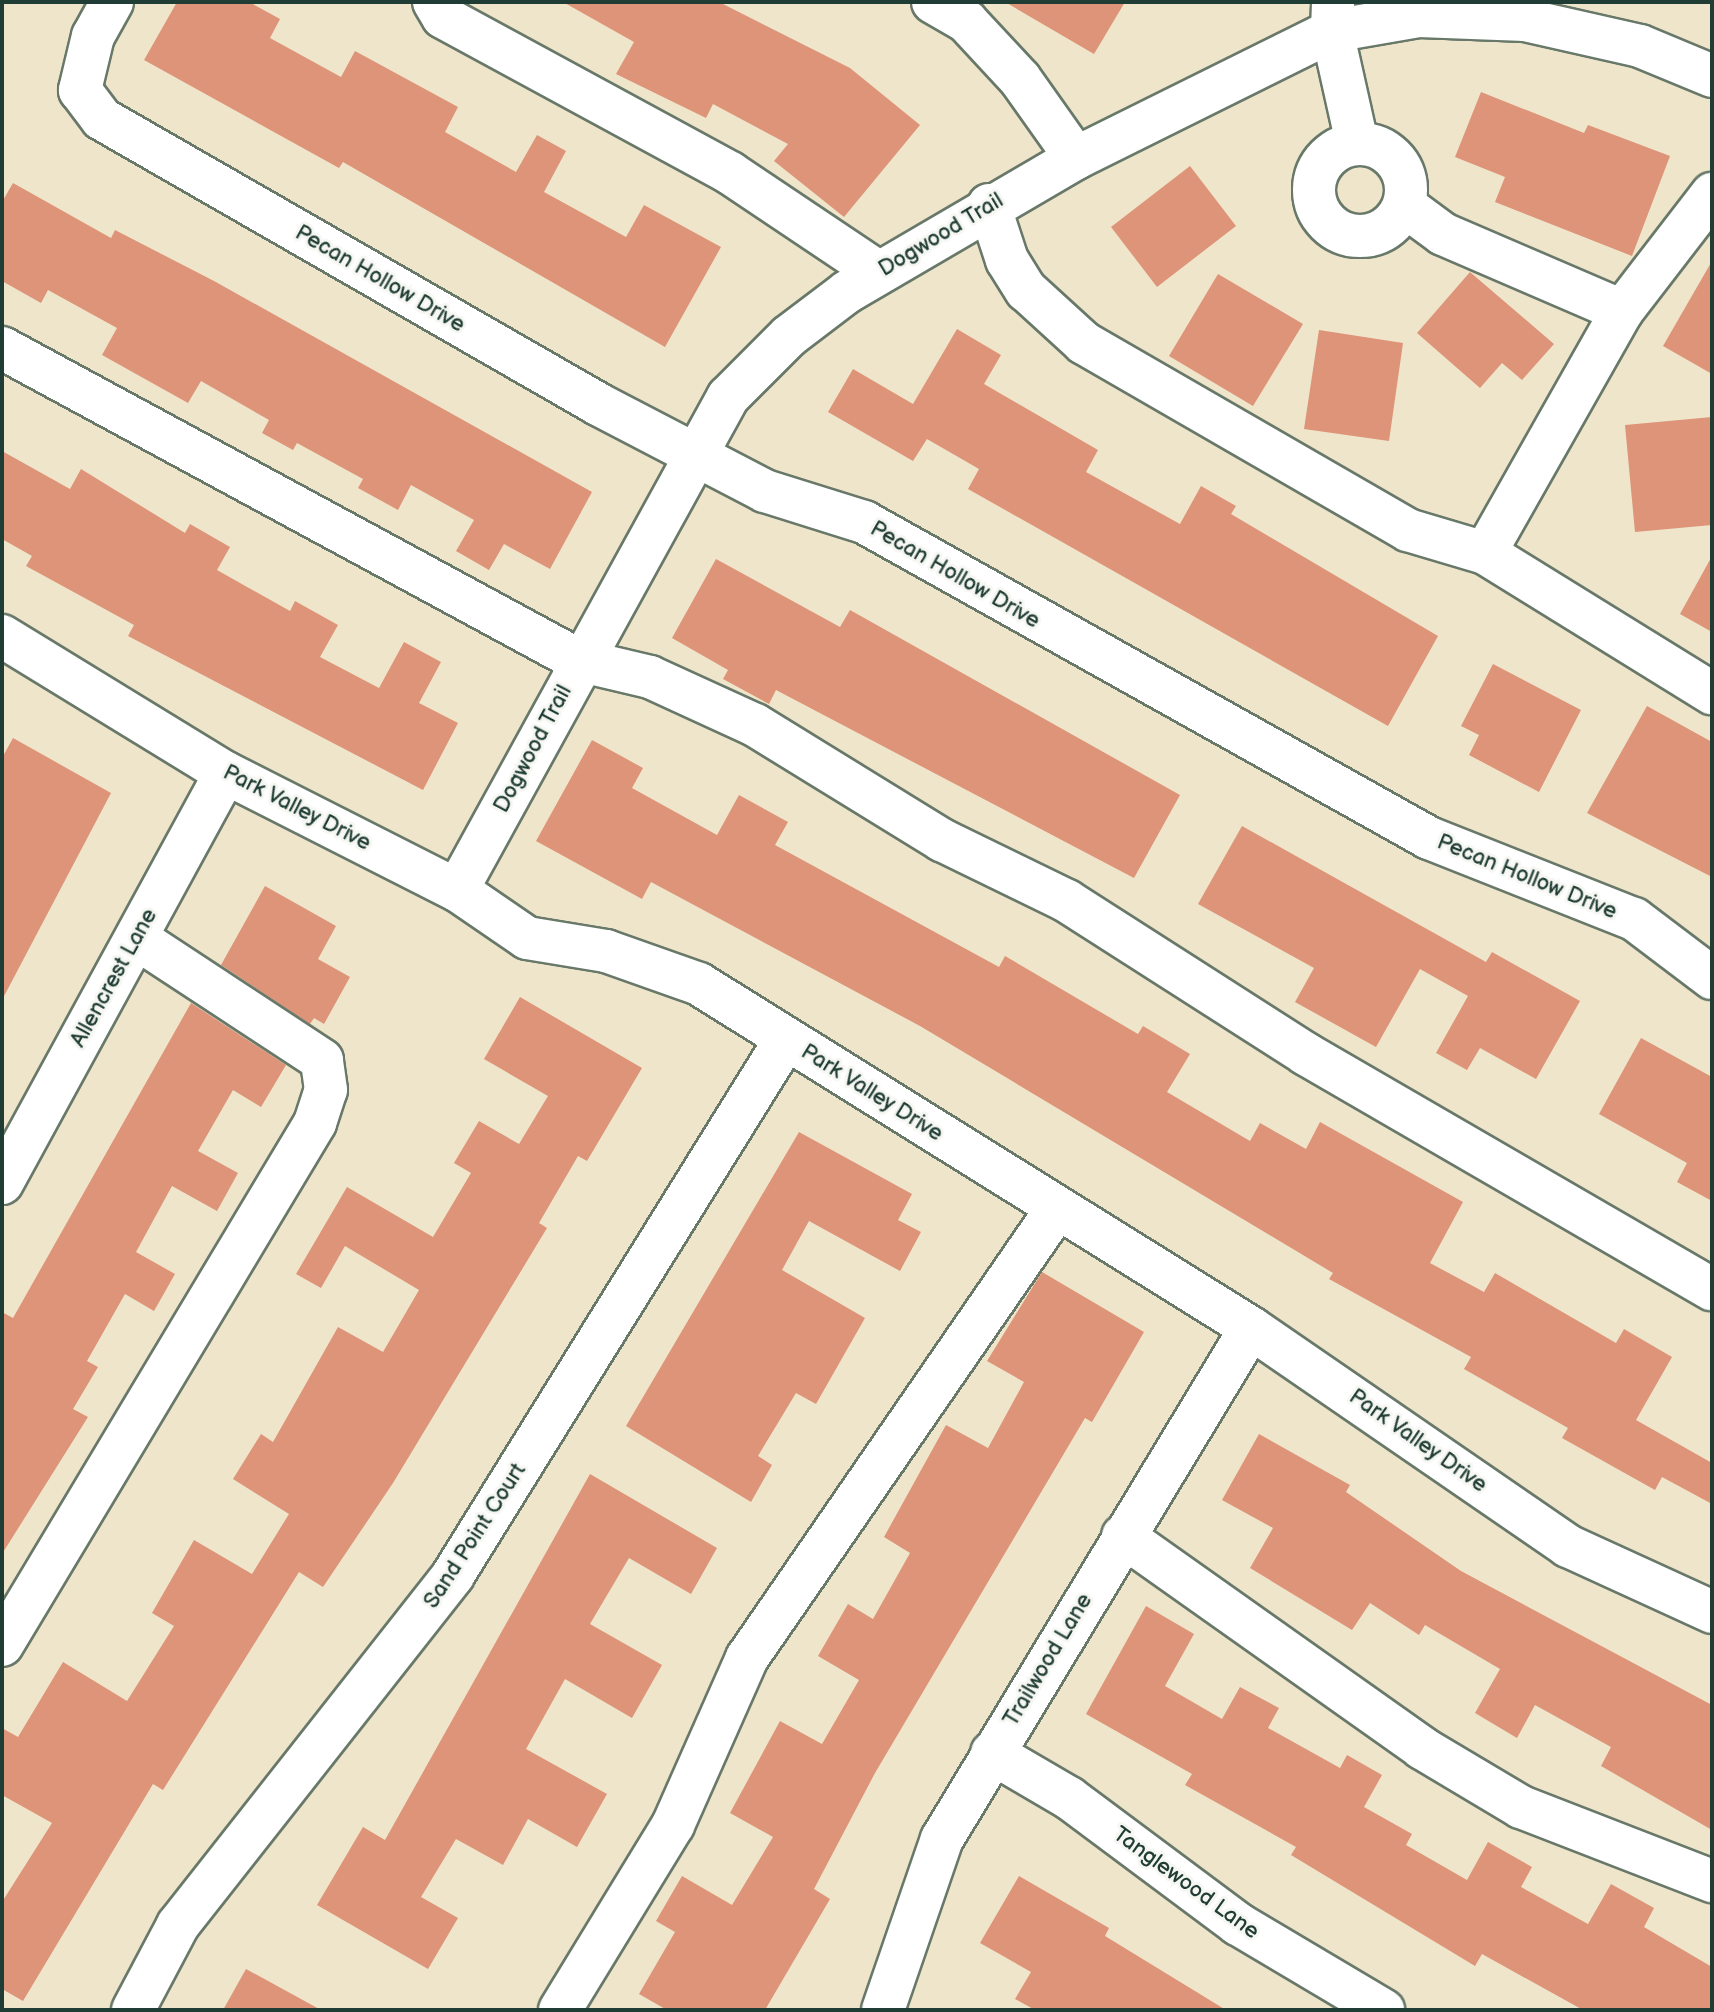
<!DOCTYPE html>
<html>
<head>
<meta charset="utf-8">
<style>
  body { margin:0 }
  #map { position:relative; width:1714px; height:2012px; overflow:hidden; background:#efe5cb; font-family:"Balsamiq Sans",sans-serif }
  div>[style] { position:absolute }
  .building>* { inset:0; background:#dd9478 }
  .roads { filter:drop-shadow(2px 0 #687869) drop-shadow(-2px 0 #687869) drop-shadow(0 2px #687869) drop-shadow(0 -2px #687869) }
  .minor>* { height:42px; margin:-21px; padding:0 21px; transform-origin:21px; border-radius:21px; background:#fff }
  .minor>.ring { margin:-21px; padding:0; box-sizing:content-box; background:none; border:42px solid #fff; border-radius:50% }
  span { translate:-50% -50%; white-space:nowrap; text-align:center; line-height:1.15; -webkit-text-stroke:6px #f6f6f2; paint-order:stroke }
  .street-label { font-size:22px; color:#1f3d34 }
  .frame { position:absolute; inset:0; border:4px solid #1f3d34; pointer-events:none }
</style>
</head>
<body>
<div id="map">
  <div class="building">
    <div style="clip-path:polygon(177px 2px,249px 2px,280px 19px,270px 38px,341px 77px,355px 51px,458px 107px,445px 132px,516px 172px,537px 135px,566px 151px,544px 192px,626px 237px,644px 205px,721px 247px,665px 347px,343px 162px,339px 168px,144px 60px)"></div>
    <div style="clip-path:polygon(563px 2px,719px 2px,850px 68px,920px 125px,844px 217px,774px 161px,788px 144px,713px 104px,706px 118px,616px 74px,634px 42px)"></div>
    <div style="clip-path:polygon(1005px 2px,1125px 2px,1094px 54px)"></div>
    <div style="clip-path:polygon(1481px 92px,1584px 133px,1588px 125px,1670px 156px,1632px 256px,1495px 202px,1505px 177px,1455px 157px)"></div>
    <div style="clip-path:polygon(1190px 166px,1236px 226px,1157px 287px,1111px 227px)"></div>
    <div style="clip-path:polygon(13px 183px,111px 238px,115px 230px,214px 281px,592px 492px,550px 569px,504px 544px,489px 570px,456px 551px,474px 520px,411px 485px,398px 510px,358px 488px,363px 479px,297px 443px,293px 450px,262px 433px,269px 420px,201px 381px,188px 403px,102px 355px,117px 328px,48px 290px,41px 303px,2px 281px,2px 202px)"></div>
    <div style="clip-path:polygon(1712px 261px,1712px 374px,1663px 346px)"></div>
    <div style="clip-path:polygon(1470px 272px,1554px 344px,1522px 380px,1502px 363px,1480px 388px,1417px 333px)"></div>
    <div style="clip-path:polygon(1218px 274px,1303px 324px,1253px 406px,1169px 356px)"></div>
    <div style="clip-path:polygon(957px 329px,1001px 355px,984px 384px,1098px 450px,1086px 472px,1180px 524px,1201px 486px,1236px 506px,1231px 514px,1438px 636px,1388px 726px,968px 489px,979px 469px,927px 439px,913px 461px,828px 412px,853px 369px,913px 404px)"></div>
    <div style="clip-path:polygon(1319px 330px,1403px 343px,1389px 441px,1304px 429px)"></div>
    <div style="clip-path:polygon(1712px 417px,1712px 525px,1635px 532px,1625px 425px)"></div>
    <div style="clip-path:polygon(2px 451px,70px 489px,81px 469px,185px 533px,190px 524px,230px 547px,217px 570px,290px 611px,295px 601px,338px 625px,320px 657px,379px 688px,404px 642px,441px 662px,419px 703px,458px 723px,423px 790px,128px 636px,134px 625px,26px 566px,32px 556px,2px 539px)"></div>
    <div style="clip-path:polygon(1712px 556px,1712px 632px,1680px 614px)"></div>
    <div style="clip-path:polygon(716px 559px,840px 627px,850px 610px,1180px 795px,1134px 878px,776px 690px,769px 704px,723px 679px,728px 670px,672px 638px)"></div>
    <div style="clip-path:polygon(1493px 664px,1581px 710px,1539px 792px,1469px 755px,1479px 735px,1461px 726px)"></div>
    <div style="clip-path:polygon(1647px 706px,1712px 742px,1712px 877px,1587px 813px)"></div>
    <div style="clip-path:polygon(13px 738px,111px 793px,2px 1000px,2px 758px)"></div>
    <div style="clip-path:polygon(592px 740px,643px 768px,632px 788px,717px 835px,739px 795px,788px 822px,775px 845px,999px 967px,1005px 956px,1138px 1034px,1143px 1026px,1190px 1054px,1167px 1092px,1250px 1141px,1260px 1123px,1306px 1149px,1320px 1122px,1463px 1202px,1430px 1263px,1484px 1292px,1495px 1273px,1616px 1343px,1624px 1329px,1672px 1357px,1636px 1420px,1712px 1463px,1712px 1504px,1662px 1477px,1655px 1490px,1562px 1438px,1568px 1428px,1464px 1369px,1471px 1357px,1329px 1279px,1333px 1273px,920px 1026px,651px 882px,642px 899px,536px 841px)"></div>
    <div style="clip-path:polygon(1242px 826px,1486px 962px,1492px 952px,1580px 1001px,1536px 1079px,1480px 1048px,1467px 1070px,1436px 1053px,1468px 996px,1420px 969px,1376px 1047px,1295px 1002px,1314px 968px,1198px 904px)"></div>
    <div style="clip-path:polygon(265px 886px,336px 926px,318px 959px,350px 977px,324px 1024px,314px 1018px,310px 1024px,221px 965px)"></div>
    <div style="clip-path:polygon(520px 997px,642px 1068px,587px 1161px,578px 1156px,539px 1223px,547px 1228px,393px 1483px,323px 1587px,299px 1572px,163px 1790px,153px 1784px,23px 2001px,2px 1989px,2px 1902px,52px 1823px,2px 1795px,2px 1728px,18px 1737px,63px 1662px,127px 1701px,174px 1626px,152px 1613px,194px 1540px,252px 1574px,289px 1514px,233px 1479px,261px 1434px,273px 1442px,338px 1327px,383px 1352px,419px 1290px,345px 1246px,321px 1288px,296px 1274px,347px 1187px,433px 1237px,471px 1173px,454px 1163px,479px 1121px,519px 1144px,548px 1096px,484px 1059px)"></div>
    <div style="clip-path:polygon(191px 1003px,286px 1065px,261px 1107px,233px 1090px,198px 1151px,238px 1173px,217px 1211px,172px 1186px,136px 1252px,175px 1274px,154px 1311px,125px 1294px,87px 1361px,98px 1367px,73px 1409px,88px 1417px,2px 1554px,2px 1312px,13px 1318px)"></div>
    <div style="clip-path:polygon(1641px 1038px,1712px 1077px,1712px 1201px,1677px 1182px,1687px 1163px,1599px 1114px)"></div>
    <div style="clip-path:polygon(799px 1132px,912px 1194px,898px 1220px,921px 1232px,900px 1271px,809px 1221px,782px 1270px,865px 1318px,816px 1404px,796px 1393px,758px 1456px,772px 1465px,751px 1502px,626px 1426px)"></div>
    <div style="clip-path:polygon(1042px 1272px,1144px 1332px,1092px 1422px,1085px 1418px,875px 1773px,814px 1889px,830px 1899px,765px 2010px,667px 2010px,639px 1994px,675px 1932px,656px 1921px,682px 1876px,732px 1905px,773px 1837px,730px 1813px,780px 1721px,822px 1744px,859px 1680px,818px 1656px,848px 1604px,873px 1619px,910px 1553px,884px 1537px,946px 1425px,988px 1448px,1024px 1382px,987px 1361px)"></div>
    <div style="clip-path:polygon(1259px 1434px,1350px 1485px,1346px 1492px,1461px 1571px,1712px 1705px,1712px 1830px,1601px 1766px,1611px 1747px,1535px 1705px,1517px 1738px,1475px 1713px,1500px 1669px,1425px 1625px,1419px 1635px,1370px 1603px,1352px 1630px,1250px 1568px,1273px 1528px,1222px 1500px)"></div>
    <div style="clip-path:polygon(590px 1474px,717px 1548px,691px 1594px,629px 1558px,590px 1624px,662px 1665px,632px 1718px,565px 1679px,526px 1749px,607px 1794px,577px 1847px,528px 1819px,503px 1865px,456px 1839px,421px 1897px,458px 1918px,428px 1969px,317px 1905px,363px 1827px,385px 1840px)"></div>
    <div style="clip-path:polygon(1146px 1606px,1194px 1634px,1165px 1686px,1222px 1719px,1240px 1687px,1279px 1708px,1268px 1728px,1340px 1768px,1347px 1755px,1382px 1775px,1364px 1807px,1412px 1834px,1406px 1845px,1467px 1880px,1488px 1842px,1532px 1867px,1521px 1887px,1588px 1924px,1611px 1884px,1654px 1908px,1644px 1927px,1712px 1967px,1712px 2010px,1583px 2010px,1482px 1954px,1475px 1966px,1291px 1855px,1296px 1847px,1185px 1785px,1192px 1774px,1086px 1714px)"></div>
    <div style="clip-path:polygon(1019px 1876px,1109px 1928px,1105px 1936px,1226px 2010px,1035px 2010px,1015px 1999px,1031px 1972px,980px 1943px)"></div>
    <div style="clip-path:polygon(246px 1969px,321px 2010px,223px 2010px)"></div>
  </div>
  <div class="roads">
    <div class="minor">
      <div style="left:112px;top:2px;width:39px;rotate:119deg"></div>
      <div style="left:93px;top:36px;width:56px;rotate:103.5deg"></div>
      <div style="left:80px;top:90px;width:36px;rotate:53deg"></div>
      <div style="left:102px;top:119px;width:572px;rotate:29.88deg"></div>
      <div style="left:598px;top:404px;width:188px;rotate:27.5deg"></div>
      <div style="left:765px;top:491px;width:104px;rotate:17.4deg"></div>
      <div style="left:864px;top:522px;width:647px;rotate:29.22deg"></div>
      <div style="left:1429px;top:838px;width:220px;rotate:21.6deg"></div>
      <div style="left:1634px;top:919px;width:98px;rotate:37.1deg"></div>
      <div style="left:434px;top:2px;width:17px;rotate:59deg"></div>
      <div style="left:443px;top:17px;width:327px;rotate:28.5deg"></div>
      <div style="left:730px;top:173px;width:178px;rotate:33.8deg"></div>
      <div style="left:933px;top:2px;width:39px;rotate:30deg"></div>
      <div style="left:967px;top:22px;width:78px;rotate:47.1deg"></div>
      <div style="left:1020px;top:79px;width:97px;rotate:54.7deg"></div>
      <div style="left:1333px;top:3px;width:28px;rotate:92deg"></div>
      <div style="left:1332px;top:31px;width:115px;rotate:77.4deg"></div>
      <div class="ring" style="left:1314px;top:144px;width:50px;height:50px"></div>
      <div style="left:989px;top:205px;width:58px;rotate:71.9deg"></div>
      <div style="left:1007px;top:260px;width:36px;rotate:58deg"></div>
      <div style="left:1026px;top:290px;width:79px;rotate:42.4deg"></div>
      <div style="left:1084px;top:343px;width:374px;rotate:30deg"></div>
      <div style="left:1408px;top:530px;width:80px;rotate:16.6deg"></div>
      <div style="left:1485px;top:553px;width:267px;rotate:31.7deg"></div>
      <div style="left:1405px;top:206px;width:47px;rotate:36.4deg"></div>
      <div style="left:1443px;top:234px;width:195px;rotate:23.3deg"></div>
      <div style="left:2px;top:348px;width:655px;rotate:28.44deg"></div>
      <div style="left:578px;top:660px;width:74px;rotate:13.3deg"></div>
      <div style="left:650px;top:677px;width:115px;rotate:24.6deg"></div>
      <div style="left:755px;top:725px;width:220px;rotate:31.6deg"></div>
      <div style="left:942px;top:840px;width:139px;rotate:26deg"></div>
      <div style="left:1067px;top:901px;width:284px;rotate:32.6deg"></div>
      <div style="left:1306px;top:1054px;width:469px;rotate:30.1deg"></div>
      <div style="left:1485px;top:553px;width:278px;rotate:-60.5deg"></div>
      <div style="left:1622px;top:311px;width:148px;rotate:-52.4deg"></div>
      <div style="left:2px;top:636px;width:263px;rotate:31.5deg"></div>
      <div style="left:226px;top:773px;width:259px;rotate:26.9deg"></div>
      <div style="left:457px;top:890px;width:85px;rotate:34.4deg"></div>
      <div style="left:527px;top:938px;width:80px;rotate:9.3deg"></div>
      <div style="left:606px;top:951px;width:99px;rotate:19.5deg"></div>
      <div style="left:699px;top:984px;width:650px;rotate:31.93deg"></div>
      <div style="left:1251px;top:1328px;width:385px;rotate:34.5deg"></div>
      <div style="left:1568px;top:1546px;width:158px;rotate:24.6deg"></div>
      <div style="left:457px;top:890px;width:563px;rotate:-61.2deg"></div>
      <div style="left:728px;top:397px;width:86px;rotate:-45deg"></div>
      <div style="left:789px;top:336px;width:73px;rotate:-37.2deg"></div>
      <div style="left:847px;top:292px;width:265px;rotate:-30.3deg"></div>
      <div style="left:1076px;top:158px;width:286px;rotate:-26.4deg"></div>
      <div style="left:1332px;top:31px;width:88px;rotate:-9.8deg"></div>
      <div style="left:1419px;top:16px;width:106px;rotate:2.2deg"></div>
      <div style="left:1525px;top:20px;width:118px;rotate:12.7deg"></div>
      <div style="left:1640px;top:46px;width:78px;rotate:22.6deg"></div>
      <div style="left:2px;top:1183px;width:467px;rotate:-61.4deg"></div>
      <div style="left:1123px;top:1536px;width:367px;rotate:35.3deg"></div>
      <div style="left:1422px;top:1748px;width:115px;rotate:30.8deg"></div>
      <div style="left:1521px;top:1807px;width:205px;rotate:21.2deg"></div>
      <div style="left:2px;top:1645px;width:609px;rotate:-59.05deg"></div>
      <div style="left:315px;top:1123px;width:35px;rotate:-72deg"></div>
      <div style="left:326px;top:1090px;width:30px;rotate:-98deg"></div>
      <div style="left:322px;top:1060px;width:222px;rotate:-146.7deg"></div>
      <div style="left:992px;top:1753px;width:89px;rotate:30.3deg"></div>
      <div style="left:1069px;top:1798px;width:211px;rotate:36.7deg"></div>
      <div style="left:1238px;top:1924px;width:169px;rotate:30.7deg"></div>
      <div style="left:133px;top:2010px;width:96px;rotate:-62.1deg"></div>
      <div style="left:178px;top:1925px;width:445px;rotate:-51.8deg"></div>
      <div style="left:453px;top:1575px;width:631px;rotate:-58.15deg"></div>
      <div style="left:560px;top:2010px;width:217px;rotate:-58.6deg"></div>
      <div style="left:673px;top:1825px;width:183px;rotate:-66.1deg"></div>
      <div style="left:747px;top:1658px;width:544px;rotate:-55.4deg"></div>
      <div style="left:883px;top:2010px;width:181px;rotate:-71deg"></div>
      <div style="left:942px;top:1839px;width:597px;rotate:-58.84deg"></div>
    </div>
  </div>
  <div class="street-label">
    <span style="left:941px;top:235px;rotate:-31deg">Dogwood Trail</span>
    <span style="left:380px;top:279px;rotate:30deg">Pecan Hollow Drive</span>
    <span style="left:955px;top:575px;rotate:30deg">Pecan Hollow Drive</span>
    <span style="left:533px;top:749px;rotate:-62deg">Dogwood Trail</span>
    <span style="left:297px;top:808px;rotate:27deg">Park Valley Drive</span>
    <span style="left:1527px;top:877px;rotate:22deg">Pecan Hollow Drive</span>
    <span style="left:114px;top:978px;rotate:-61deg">Allencrest Lane</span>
    <span style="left:872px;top:1093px;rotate:32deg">Park Valley Drive</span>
    <span style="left:1418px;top:1441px;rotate:35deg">Park Valley Drive</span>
    <span style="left:475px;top:1536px;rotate:-57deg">Sand Point Court</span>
    <span style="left:1048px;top:1660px;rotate:-59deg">Trailwood Lane</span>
    <span style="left:1186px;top:1883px;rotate:36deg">Tanglewood Lane</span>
  </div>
  <div class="frame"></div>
</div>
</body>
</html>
